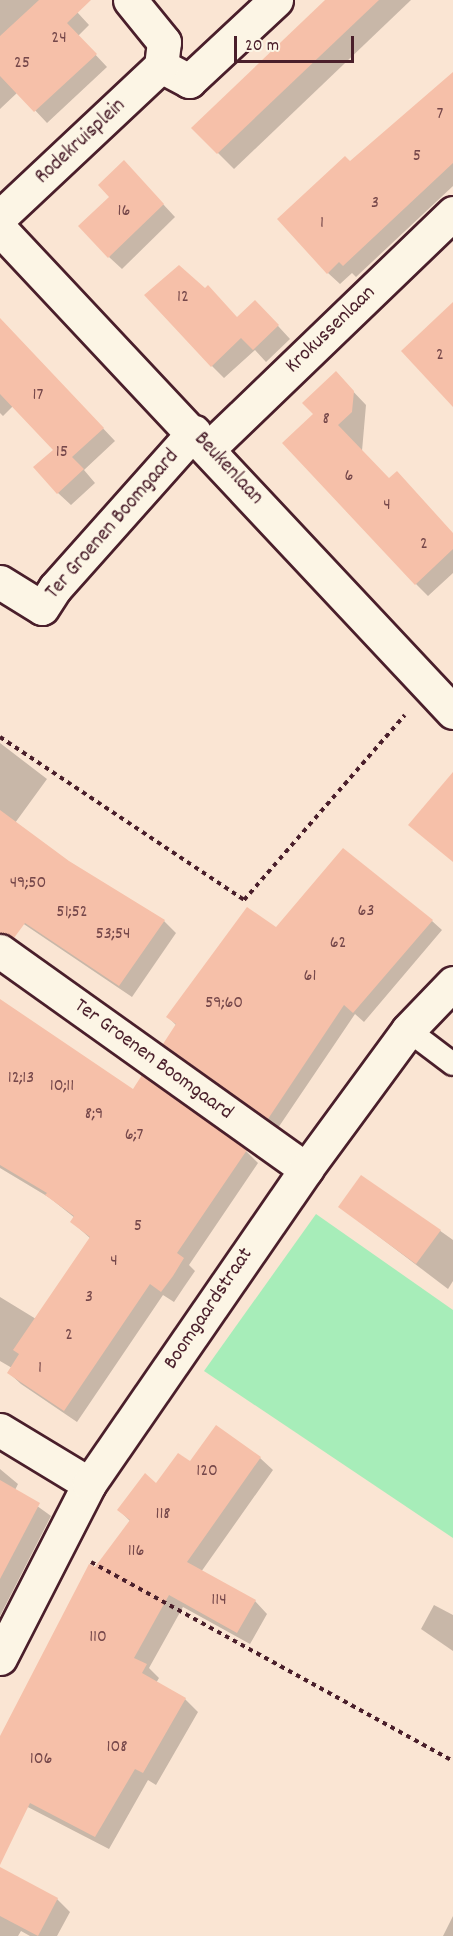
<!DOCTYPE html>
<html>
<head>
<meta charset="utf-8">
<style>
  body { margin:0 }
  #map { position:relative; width:453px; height:1936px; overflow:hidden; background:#fae5d3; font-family:Dekko,sans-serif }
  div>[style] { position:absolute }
  .green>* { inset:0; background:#a7edb9 }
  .shadow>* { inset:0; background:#0003 }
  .building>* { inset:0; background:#f6c0a9 }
  .path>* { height:4px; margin-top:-2px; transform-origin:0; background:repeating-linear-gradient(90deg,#4a1f2b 0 4.5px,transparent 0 9px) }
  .roads { filter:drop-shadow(2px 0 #4a1f2b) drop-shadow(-2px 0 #4a1f2b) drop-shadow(0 2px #4a1f2b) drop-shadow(0 -2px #4a1f2b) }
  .lane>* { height:22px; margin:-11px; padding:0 11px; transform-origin:11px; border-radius:11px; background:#fcf5e5 }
  .street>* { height:33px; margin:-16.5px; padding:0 16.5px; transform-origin:16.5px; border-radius:16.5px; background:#fcf5e5 }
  span { translate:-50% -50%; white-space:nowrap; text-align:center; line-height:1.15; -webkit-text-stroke:4.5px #fcf5e5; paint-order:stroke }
  .number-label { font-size:18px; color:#75474a }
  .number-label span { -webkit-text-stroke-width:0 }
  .street-label { font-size:21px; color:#4a1f2b }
  .scale { position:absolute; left:234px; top:36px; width:120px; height:27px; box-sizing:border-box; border:3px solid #4a1f2b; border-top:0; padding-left:8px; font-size:18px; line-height:21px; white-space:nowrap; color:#4a1f2b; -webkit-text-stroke:4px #fcf5e5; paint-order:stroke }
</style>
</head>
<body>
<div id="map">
  <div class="green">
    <div style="clip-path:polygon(316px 1214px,453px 1310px,453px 1538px,204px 1371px)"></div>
  </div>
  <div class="shadow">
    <div style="clip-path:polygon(0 0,66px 0,89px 25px,78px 36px,107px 67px,47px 123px,18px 92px,0 109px)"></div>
    <div style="clip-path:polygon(327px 0,411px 0,234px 169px,193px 128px)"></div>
    <div style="clip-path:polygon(453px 74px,453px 186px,356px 277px,352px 273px,340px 284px,328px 273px,350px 163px)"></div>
    <div style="clip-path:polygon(136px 175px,175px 217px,122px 269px,109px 257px)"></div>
    <div style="clip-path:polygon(205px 290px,237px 318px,268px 315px,290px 339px,266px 362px,255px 350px,224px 378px,212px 366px)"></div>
    <div style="clip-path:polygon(0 319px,115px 441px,84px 470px,95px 483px,71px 505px,58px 493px,55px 450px,13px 406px,3px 416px,0 413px)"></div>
    <div style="clip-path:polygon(348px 386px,366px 405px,362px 451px,389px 480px,453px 534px,453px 573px,428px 596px,416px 584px,315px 415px)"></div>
    <div style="clip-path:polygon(0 743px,47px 779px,15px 823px,68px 862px,164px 921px,176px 933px,132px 997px,0 908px)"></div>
    <div style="clip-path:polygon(432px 921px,442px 930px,364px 1022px,355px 1014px,278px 1128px,165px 1044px,177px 1026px,168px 1017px,277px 929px)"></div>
    <div style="clip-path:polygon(0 1001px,133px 1091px,246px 1151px,258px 1163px,189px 1265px,195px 1271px,184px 1287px,174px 1302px,163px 1295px,77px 1422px,21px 1384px,9px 1373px,12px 1368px,0 1361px,0 1297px,36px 1319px,91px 1239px,72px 1222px,75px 1218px,50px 1198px,0 1168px)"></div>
    <div style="clip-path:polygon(340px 1207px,408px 1208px,453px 1240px,453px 1281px,448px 1289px)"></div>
    <div style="clip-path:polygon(260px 1458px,273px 1470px,201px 1572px,255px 1601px,267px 1614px,250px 1644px,183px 1607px,149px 1668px,159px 1678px,156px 1683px,185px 1699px,198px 1712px,156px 1785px,148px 1780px,109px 1849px,20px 1803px,0 1769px,0 1739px,95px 1569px,131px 1522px,119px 1510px,191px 1463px)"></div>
    <div style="clip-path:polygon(0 1469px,18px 1484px,15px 1490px,51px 1516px,0 1616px)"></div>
    <div style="clip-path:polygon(434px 1605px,453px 1615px,453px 1651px,421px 1629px)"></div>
    <div style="clip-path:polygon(0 1868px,57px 1899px,70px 1912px,57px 1936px,30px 1936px,21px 1931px,18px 1936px,0 1936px)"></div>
    <div style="clip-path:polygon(453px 1916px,453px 1936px,443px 1936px)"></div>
  </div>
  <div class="building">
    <div style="clip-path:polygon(39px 0,91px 0,67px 23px,97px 54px,34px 112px,0 76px,0 36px)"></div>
    <div style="clip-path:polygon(325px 0,379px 0,217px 154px,191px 128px)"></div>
    <div style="clip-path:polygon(453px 72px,453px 163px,343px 266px,339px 262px,327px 274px,277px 219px,345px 156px,350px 161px)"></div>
    <div style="clip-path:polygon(124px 160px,164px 204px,108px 258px,78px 226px,109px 197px,98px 185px)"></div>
    <div style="clip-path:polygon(179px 265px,205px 288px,208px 285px,237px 317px,255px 300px,279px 325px,253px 350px,241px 338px,211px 367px,144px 295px)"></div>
    <div style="clip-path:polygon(453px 302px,453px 407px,401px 351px)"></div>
    <div style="clip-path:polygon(0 318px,104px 428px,72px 457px,84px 469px,57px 494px,33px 467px,53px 450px,0 394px)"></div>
    <div style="clip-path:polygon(336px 371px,354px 391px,352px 412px,338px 425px,389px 478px,397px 471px,453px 533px,453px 549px,415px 585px,282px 443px,313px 414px,302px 403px)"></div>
    <div style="clip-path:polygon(453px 772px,453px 862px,408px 825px)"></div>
    <div style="clip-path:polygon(0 810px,69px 861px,165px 920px,119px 986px,25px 923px,14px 938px,0 933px)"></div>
    <div style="clip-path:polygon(343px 848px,433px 920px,353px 1013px,344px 1005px,268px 1119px,163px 1044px,176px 1024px,166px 1017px,247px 907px,276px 927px)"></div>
    <div style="clip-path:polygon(0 999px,133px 1089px,142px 1075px,247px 1150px,177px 1253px,184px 1258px,173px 1276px,161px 1292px,150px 1284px,64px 1411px,7px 1373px,19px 1354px,13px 1350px,90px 1237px,70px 1222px,74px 1216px,45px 1195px,47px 1193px,0 1165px)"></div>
    <div style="clip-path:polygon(361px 1175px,441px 1230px,416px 1264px,338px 1207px)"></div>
    <div style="clip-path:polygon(216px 1425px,261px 1457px,187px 1562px,256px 1600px,237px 1633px,169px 1595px,134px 1658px,147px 1664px,142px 1673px,186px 1698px,143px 1773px,135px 1769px,95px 1837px,30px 1803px,0 1865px,0 1736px,89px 1564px,95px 1567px,130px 1520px,117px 1510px,145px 1473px,156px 1483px,178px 1453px,190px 1461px)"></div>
    <div style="clip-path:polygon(0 1480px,40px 1503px,0 1579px)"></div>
    <div style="clip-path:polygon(0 1867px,58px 1898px,38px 1936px,0 1916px)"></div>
  </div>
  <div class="path">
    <div style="left:0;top:737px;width:293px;rotate:33.7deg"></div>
    <div style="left:244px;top:900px;width:245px;rotate:-49deg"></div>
    <div style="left:91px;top:1562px;width:413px;rotate:28.8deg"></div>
  </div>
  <div class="roads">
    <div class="lane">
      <div style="left:408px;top:1030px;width:56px;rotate:37.1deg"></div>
    </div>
    <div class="street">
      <div style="left:161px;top:66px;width:32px;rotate:28deg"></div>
      <div style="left:189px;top:81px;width:119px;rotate:-43deg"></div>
      <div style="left:0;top:217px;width:221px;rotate:-43.2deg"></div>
      <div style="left:161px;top:66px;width:24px;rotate:-83deg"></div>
      <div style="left:164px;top:42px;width:54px;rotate:-129deg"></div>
      <div style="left:0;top:229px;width:662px;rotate:46.84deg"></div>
      <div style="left:209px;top:448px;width:339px;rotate:-43.9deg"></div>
      <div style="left:0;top:582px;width:49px;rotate:31.8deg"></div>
      <div style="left:42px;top:608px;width:24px;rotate:-57deg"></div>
      <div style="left:55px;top:588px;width:209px;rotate:-48.3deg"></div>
      <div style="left:0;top:951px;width:376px;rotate:35.5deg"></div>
      <div style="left:0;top:1430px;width:104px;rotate:31.2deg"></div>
      <div style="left:0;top:1658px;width:195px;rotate:-62.9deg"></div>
      <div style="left:89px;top:1484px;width:383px;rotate:-55.4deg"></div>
      <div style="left:306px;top:1169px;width:172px;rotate:-53.7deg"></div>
      <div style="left:408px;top:1030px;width:65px;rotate:-46.2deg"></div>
    </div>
  </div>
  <div class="number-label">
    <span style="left:59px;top:39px">24</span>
    <span style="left:22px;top:64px">25</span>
    <span style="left:440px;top:115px">7</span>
    <span style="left:417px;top:157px">5</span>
    <span style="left:375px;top:204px">3</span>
    <span style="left:124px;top:212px">16</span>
    <span style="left:322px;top:224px">1</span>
    <span style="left:183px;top:298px">12</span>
    <span style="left:440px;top:356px">2</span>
    <span style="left:38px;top:396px">17</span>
    <span style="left:326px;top:420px">8</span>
    <span style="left:62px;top:453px">15</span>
    <span style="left:349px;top:477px">6</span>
    <span style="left:387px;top:506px">4</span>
    <span style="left:424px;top:545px">2</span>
    <span style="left:28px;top:884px">49;50</span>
    <span style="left:366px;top:912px">63</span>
    <span style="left:72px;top:913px">51;52</span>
    <span style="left:113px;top:935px">53;54</span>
    <span style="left:338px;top:944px">62</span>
    <span style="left:310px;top:977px">61</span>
    <span style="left:224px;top:1004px">59;60</span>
    <span style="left:21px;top:1079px">12;13</span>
    <span style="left:62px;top:1087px">10;11</span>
    <span style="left:94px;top:1115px">8;9</span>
    <span style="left:134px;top:1136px">6;7</span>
    <span style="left:138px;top:1227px">5</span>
    <span style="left:114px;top:1262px">4</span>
    <span style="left:89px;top:1298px">3</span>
    <span style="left:69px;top:1336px">2</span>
    <span style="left:40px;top:1369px">1</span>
    <span style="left:207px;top:1472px">120</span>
    <span style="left:163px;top:1515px">118</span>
    <span style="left:136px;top:1552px">116</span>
    <span style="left:219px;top:1601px">114</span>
    <span style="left:98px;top:1638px">110</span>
    <span style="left:117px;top:1748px">108</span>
    <span style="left:41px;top:1760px">106</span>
  </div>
  <div class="street-label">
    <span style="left:81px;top:142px;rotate:-43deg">Rodekruisplein</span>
    <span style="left:331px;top:330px;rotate:-44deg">Krokussenlaan</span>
    <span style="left:228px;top:469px;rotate:47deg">Beukenlaan</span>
    <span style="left:113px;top:525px;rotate:-49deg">Ter Groenen Boomgaard</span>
    <span style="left:153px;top:1060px;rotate:36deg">Ter Groenen Boomgaard</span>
    <span style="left:209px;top:1309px;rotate:-56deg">Boomgaardstraat</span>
  </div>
  <div class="scale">20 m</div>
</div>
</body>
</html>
